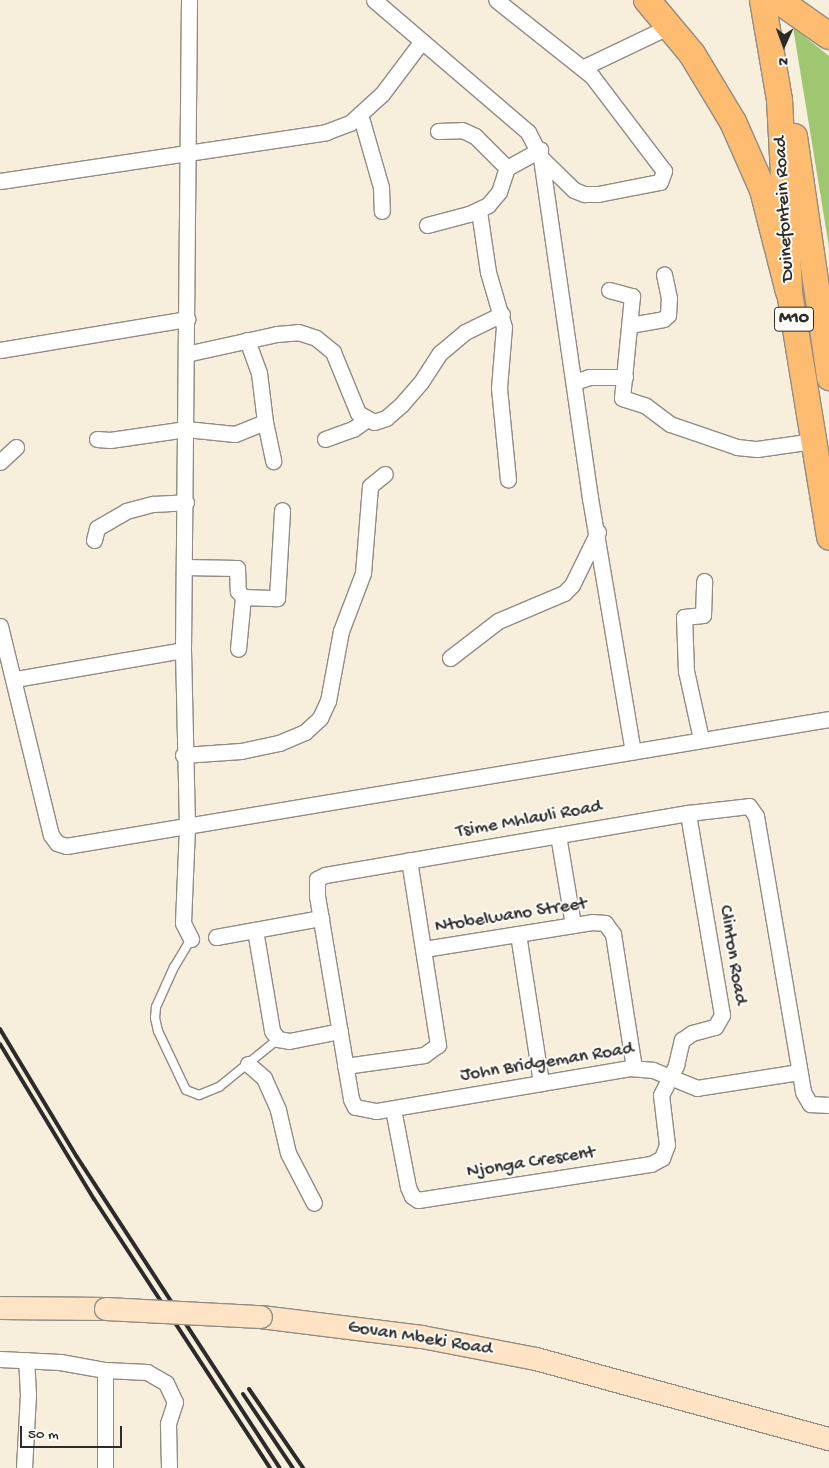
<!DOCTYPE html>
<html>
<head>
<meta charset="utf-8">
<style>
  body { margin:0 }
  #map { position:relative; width:829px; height:1468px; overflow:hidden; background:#f7eedc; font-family:"Gochi Hand",sans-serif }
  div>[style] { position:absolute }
  .green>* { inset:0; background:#9fc671 }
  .roads { filter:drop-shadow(1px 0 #918c84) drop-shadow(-1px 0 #918c84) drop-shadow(0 1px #918c84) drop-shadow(0 -1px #918c84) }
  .service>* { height:8px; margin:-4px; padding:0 4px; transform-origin:4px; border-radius:4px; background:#fff }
  .minor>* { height:15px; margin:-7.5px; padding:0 7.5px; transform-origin:7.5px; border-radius:7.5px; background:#fff }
  .secondary>* { height:22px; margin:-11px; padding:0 11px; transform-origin:11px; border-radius:11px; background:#fee4c5 }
  .primary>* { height:25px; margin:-12.5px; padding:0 12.5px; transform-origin:12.5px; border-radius:12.5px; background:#fdbc6f }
  .trunk>* { height:26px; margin:-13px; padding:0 13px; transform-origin:13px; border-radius:13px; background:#fdbc6f }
  .rail>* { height:4px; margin:-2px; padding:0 2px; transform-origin:2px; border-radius:2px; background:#2b2b2b }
  .bridges { filter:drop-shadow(1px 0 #918c84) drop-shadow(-1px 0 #918c84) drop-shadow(0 1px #918c84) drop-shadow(0 -1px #918c84) }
  .secondary-bridge>* { height:22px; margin:-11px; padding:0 11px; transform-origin:11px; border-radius:11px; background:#fee4c5 }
  span { translate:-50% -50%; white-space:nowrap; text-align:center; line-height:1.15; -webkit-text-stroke:4px #fdfcf7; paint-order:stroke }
  .shield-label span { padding:1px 4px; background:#fdfcf7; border:1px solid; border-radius:4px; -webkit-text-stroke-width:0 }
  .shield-label { font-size:18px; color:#2b2b2b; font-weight:700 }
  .street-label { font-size:19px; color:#2b2b2b }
  .north { position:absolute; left:759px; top:20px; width:50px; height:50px; -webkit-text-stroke:4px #fdfcf7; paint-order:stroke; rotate:182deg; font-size:14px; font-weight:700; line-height:20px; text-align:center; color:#2b2b2b }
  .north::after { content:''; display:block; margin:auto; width:18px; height:22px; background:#2b2b2b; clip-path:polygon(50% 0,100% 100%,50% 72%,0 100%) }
  .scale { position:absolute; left:20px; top:1426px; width:102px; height:22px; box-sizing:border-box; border:2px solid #2b2b2b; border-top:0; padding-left:6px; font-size:15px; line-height:18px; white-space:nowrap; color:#2b2b2b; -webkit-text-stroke:4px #fdfcf7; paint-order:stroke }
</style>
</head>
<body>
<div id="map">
  <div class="green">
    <div style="clip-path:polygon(793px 27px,829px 56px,829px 247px)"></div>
  </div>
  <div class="roads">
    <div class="service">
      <div style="left:191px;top:939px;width:33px;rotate:121deg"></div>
      <div style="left:174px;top:967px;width:44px;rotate:114.2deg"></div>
      <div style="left:156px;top:1007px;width:11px;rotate:95deg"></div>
      <div style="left:155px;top:1018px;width:13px;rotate:77deg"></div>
      <div style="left:158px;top:1031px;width:65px;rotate:64.6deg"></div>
      <div style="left:186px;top:1090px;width:14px;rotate:21deg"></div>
      <div style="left:199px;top:1095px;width:22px;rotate:-22deg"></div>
      <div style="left:219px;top:1087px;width:76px;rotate:-39.1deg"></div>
    </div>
    <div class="minor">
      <div style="left:189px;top:0;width:650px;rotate:90.53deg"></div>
      <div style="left:183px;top:650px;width:177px;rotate:88.7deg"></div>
      <div style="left:187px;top:827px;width:96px;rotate:92.4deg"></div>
      <div style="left:183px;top:923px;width:18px;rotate:63deg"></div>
      <div style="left:374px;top:0;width:203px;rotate:40.6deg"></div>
      <div style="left:528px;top:132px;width:29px;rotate:63deg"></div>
      <div style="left:541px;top:158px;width:46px;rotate:44.1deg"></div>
      <div style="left:574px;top:190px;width:11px;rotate:22deg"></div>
      <div style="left:584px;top:194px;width:14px"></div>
      <div style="left:598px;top:194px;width:63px;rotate:-11deg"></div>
      <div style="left:660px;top:182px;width:12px;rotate:-70deg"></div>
      <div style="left:664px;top:171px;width:119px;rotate:-127.2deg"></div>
      <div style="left:592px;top:76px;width:122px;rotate:-141.6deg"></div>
      <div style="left:582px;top:68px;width:98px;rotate:-25.5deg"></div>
      <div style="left:360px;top:114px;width:76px;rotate:74deg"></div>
      <div style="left:381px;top:187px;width:24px;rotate:88deg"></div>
      <div style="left:438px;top:131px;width:24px;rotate:-2deg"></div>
      <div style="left:462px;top:130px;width:14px;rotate:25deg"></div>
      <div style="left:475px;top:136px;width:45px;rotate:45deg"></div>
      <div style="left:541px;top:158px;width:344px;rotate:81.8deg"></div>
      <div style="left:590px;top:498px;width:257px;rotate:80.4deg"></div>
      <div style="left:0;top:181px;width:330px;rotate:-8.5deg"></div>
      <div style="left:326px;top:132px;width:26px;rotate:-21deg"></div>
      <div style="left:350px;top:123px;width:43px;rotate:-42.2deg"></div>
      <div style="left:382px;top:94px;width:66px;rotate:-53deg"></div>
      <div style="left:479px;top:211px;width:62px;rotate:81.6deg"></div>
      <div style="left:488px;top:272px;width:57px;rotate:73.8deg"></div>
      <div style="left:504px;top:327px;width:61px;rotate:94.7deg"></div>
      <div style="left:499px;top:388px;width:92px;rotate:84.4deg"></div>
      <div style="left:427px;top:225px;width:43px;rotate:-14.7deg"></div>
      <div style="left:469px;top:214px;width:21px;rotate:-25deg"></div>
      <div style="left:488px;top:205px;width:17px;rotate:-50deg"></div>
      <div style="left:499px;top:192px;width:25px;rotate:-72deg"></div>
      <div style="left:507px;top:168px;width:38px;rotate:-29deg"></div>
      <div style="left:609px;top:290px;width:24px;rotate:15deg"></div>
      <div style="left:632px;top:296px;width:102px;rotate:95.6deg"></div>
      <div style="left:622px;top:398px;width:25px;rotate:18deg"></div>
      <div style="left:646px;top:406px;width:30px;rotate:37deg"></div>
      <div style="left:670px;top:424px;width:71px;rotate:18.9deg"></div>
      <div style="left:737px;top:447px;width:20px;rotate:6deg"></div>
      <div style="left:757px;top:449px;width:58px;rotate:-8deg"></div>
      <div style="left:630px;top:325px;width:34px;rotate:-10deg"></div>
      <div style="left:663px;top:319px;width:6px;rotate:-39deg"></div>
      <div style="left:668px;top:315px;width:17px;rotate:-87deg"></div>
      <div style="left:669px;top:298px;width:24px;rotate:-102deg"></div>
      <div style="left:247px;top:340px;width:35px;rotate:70deg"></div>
      <div style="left:259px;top:373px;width:49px;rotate:83deg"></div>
      <div style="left:0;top:350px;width:190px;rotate:-9.4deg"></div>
      <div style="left:186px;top:354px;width:93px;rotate:-12.4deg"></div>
      <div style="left:277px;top:334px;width:21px;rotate:-5deg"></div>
      <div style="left:298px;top:332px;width:19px;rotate:18deg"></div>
      <div style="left:316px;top:338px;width:22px;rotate:39deg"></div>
      <div style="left:333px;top:352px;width:66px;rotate:67.7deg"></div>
      <div style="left:358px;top:413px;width:18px;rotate:29deg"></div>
      <div style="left:374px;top:422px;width:13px;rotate:-18deg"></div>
      <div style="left:386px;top:418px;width:20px;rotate:-41deg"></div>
      <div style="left:401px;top:405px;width:30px;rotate:-49deg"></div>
      <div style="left:421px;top:382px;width:35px;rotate:-57deg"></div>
      <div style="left:440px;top:353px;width:33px;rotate:-40deg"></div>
      <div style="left:465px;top:332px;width:41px;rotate:-25.9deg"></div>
      <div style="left:574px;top:382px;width:16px;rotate:-18deg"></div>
      <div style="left:589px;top:377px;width:36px"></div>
      <div style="left:97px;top:439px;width:13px;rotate:4deg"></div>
      <div style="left:110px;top:440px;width:77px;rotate:-8.2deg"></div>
      <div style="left:186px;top:429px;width:49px;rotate:5.8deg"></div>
      <div style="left:235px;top:434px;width:32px;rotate:-22deg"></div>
      <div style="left:265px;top:422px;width:40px;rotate:78deg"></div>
      <div style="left:325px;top:439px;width:30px;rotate:-20deg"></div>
      <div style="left:353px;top:429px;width:16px;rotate:-35deg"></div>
      <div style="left:0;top:462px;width:22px;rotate:-43deg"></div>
      <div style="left:94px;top:540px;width:12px;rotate:-76deg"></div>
      <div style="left:97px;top:528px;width:34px;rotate:-30deg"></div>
      <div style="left:126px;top:511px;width:28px;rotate:-15deg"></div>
      <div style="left:153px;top:504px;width:33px;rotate:-3deg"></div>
      <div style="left:185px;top:567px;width:52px;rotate:1.1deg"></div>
      <div style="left:237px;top:568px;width:23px;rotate:88deg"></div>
      <div style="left:238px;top:591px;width:8px;rotate:50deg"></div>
      <div style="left:243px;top:597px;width:52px;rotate:95.5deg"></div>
      <div style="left:243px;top:597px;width:34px;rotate:2deg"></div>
      <div style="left:277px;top:598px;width:88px;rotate:-86.7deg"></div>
      <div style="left:0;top:626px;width:215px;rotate:76.3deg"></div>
      <div style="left:51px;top:835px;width:10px;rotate:53deg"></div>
      <div style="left:57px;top:843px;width:9px;rotate:18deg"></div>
      <div style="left:66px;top:846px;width:773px;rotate:-9.45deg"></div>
      <div style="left:450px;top:658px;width:61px;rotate:-37.6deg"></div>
      <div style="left:498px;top:621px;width:72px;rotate:-23deg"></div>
      <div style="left:564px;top:593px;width:11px;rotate:-45deg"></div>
      <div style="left:572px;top:585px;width:59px;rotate:-63.9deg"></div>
      <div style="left:15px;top:679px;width:170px;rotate:-9.8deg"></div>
      <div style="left:701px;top:739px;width:70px;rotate:-102.4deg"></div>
      <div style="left:686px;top:671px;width:54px;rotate:-92.1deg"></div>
      <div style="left:684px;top:617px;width:19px;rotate:-6deg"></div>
      <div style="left:703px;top:615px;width:34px;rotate:-88deg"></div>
      <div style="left:183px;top:755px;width:58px;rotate:-3.9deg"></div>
      <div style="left:241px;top:751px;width:39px;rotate:-12deg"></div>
      <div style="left:279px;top:743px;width:28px;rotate:-23deg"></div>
      <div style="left:305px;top:732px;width:21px;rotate:-43deg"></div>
      <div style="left:320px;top:718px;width:19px;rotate:-65deg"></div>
      <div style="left:328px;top:701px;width:71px;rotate:-79.5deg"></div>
      <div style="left:341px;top:631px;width:62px;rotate:-69.2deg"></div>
      <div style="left:363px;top:573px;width:87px;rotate:-85.4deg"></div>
      <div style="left:370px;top:486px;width:19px;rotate:-39deg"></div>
      <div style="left:558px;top:835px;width:91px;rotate:80.5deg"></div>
      <div style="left:255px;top:930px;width:102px;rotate:80.4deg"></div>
      <div style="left:272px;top:1031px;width:10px;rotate:53deg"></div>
      <div style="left:278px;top:1039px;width:11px;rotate:10deg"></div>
      <div style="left:289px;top:1041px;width:52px;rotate:-11.1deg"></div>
      <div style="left:518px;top:934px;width:151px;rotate:81.2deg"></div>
      <div style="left:216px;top:937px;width:107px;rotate:-10.3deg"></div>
      <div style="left:424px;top:949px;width:170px;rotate:-9.1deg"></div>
      <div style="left:592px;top:922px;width:13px;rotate:4deg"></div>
      <div style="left:605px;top:923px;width:14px;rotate:54deg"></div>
      <div style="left:613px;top:934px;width:136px;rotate:81.1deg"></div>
      <div style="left:248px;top:1064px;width:21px;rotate:41deg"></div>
      <div style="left:264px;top:1078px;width:35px;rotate:66deg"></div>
      <div style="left:278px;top:1110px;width:44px;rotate:76.9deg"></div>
      <div style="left:288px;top:1153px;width:56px;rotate:62.5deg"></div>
      <div style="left:345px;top:1066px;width:80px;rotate:-7.9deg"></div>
      <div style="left:424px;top:1055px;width:17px;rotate:-36deg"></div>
      <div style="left:438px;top:1045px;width:187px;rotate:-98.9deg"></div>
      <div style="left:799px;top:1072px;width:103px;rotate:171.1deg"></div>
      <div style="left:697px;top:1088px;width:48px;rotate:-157.8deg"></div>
      <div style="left:653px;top:1070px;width:23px;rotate:-175deg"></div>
      <div style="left:630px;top:1068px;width:258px;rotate:170.4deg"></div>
      <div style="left:376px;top:1111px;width:21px;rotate:-169deg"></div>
      <div style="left:355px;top:1107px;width:9px;rotate:-117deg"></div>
      <div style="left:351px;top:1099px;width:206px;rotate:-99.5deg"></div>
      <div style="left:317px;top:896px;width:17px;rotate:-90deg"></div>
      <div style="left:317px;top:879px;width:9px;rotate:-27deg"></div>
      <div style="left:325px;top:875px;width:368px;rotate:-9.7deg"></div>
      <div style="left:688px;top:813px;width:61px;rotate:-6.5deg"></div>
      <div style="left:749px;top:806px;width:12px;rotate:55deg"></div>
      <div style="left:756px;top:816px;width:280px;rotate:80.3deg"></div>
      <div style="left:803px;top:1092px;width:14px;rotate:60deg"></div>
      <div style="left:810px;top:1104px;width:19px;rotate:3deg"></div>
      <div style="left:393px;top:1109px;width:79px;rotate:79.1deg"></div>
      <div style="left:408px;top:1187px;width:10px;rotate:66deg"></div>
      <div style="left:412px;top:1196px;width:7px;rotate:34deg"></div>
      <div style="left:418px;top:1200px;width:236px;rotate:-8.8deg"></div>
      <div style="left:651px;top:1164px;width:13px;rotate:-29deg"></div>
      <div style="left:662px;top:1158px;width:14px;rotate:-69deg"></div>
      <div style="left:667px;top:1145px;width:50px;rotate:-96.8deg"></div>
      <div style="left:661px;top:1095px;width:34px;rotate:-63deg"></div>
      <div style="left:676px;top:1065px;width:26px;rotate:-77deg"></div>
      <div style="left:682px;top:1040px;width:12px;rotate:-35deg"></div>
      <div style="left:692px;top:1033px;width:24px;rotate:-15deg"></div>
      <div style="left:715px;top:1027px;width:14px;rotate:-60deg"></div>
      <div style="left:722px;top:1015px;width:205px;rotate:-99.6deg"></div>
      <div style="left:0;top:1359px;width:60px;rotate:2.9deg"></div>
      <div style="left:60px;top:1362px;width:46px;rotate:10.1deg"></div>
      <div style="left:24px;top:1468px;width:73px;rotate:-86.9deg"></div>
      <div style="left:28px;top:1395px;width:35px;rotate:-93deg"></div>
      <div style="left:105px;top:1468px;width:98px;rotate:-90deg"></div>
      <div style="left:105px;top:1370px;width:42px;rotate:2.7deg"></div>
      <div style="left:147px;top:1372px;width:22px;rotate:30deg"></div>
      <div style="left:166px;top:1383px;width:21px;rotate:65deg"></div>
      <div style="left:175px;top:1402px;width:23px;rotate:108deg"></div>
      <div style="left:168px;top:1424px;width:44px;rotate:88.7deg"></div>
    </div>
    <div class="secondary">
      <div style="left:0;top:1308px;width:106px;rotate:0.5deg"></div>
      <div style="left:261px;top:1317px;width:162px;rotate:7.1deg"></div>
      <div style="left:422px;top:1337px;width:116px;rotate:10.9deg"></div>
      <div style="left:536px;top:1359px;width:304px;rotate:15.3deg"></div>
    </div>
    <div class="primary">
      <div style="left:762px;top:0;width:100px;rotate:80.3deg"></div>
      <div style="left:779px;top:99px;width:193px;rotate:87deg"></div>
      <div style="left:789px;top:292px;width:248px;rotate:80.7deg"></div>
      <div style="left:794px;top:136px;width:244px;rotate:81.7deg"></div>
    </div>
    <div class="trunk">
      <div style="left:647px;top:0;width:70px;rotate:50.2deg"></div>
      <div style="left:692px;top:54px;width:79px;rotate:58.9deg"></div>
      <div style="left:733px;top:122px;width:74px;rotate:66.2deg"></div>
      <div style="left:763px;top:190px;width:105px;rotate:75.7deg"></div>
      <div style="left:778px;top:0;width:62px;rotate:35.2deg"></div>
    </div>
  </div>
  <div class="rail">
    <div style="left:0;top:1029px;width:149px;rotate:59deg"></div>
    <div style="left:77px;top:1157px;width:371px;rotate:56.9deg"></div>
    <div style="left:0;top:1044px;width:181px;rotate:58.8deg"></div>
    <div style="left:94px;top:1199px;width:321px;rotate:56.8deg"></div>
    <div style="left:249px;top:1389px;width:96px;rotate:55.6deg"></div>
    <div style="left:243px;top:1394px;width:89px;rotate:56deg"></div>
  </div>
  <div class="bridges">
    <div class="secondary-bridge">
      <div style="left:106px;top:1309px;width:155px;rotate:3deg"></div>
    </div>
  </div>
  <div class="shield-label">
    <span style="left:794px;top:319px">M10</span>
  </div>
  <div class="street-label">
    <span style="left:785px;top:209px;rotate:-93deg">Duinefontein Road</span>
    <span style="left:529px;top:820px;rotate:-10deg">Tsime Mhlauli Road</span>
    <span style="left:511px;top:916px;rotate:-9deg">Ntobelwano Street</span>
    <span style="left:732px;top:955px;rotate:81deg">Clinton Road</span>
    <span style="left:547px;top:1063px;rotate:-9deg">John Bridgeman Road</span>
    <span style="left:531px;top:1163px;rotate:-9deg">Njonga Crescent</span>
    <span style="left:420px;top:1339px;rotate:9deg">Govan Mbeki Road</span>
  </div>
  <div class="north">N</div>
  <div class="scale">50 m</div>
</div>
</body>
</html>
